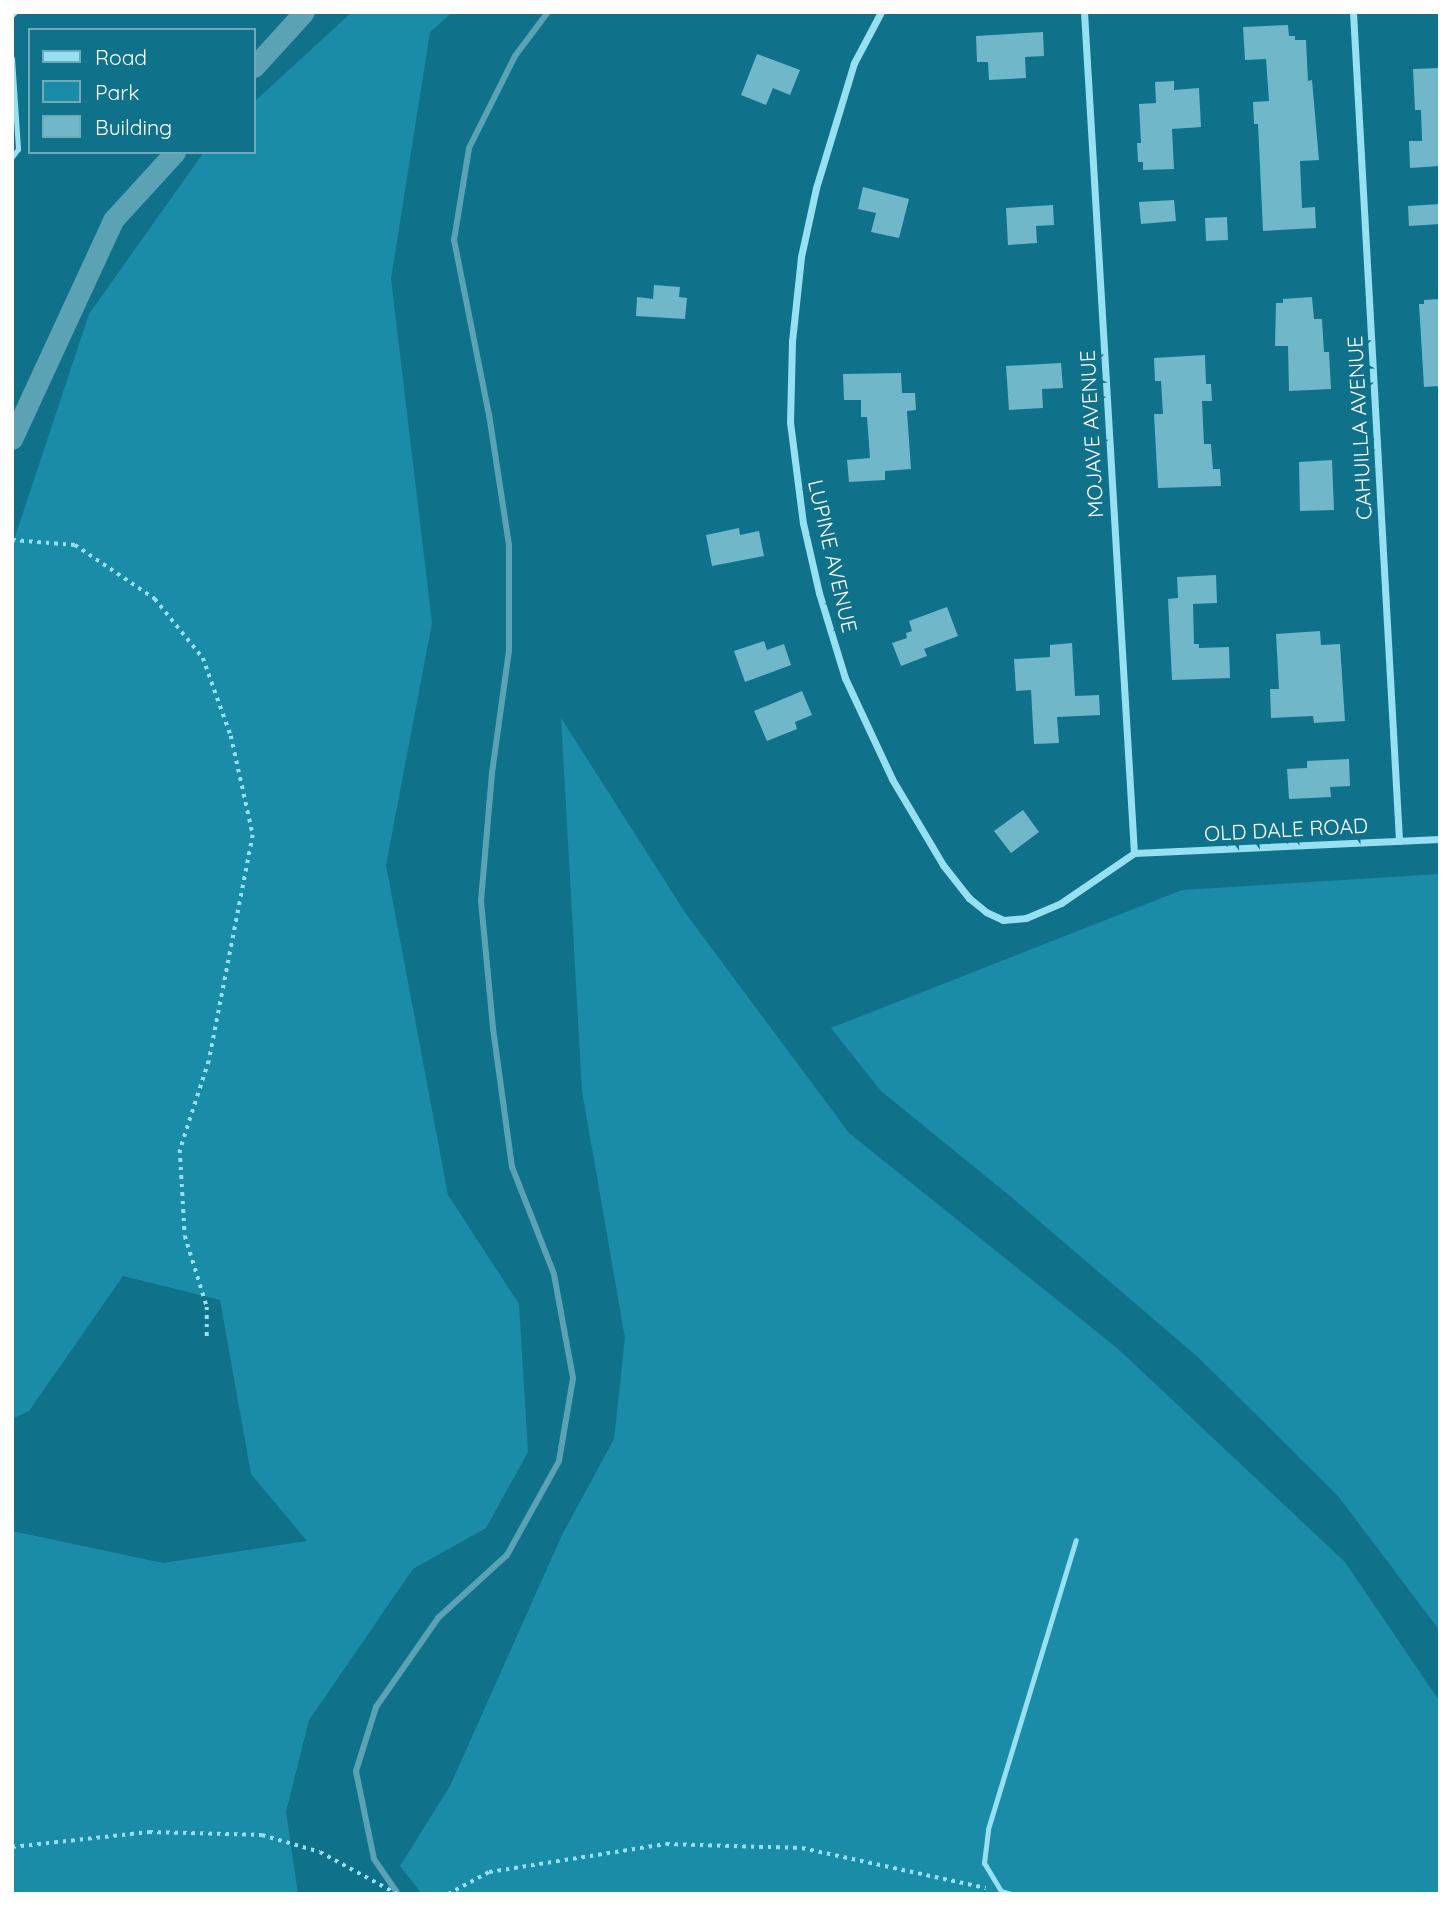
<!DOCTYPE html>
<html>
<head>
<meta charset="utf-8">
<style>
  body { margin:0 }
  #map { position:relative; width:1452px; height:1906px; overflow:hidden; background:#10718a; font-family:Quicksand,sans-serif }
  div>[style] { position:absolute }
  .green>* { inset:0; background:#1b8ca7 }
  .stream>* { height:6px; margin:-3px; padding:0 3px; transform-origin:3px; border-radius:3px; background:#5ba2b4 }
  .canal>* { height:21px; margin:-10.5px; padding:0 10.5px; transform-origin:10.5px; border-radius:10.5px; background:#5ba2b4 }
  .building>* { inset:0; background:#6fb7c9 }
  .path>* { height:3.5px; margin-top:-1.75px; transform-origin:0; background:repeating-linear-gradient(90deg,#96e0f2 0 3.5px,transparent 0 8.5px) }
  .service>* { height:5px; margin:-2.5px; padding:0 2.5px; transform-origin:2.5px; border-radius:2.5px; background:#96e0f2 }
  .minor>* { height:7px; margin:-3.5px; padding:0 3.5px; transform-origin:3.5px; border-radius:3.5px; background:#96e0f2 }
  span { translate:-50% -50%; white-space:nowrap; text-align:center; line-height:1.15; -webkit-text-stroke:7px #10718a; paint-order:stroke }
  .street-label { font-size:21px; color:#fff }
  .frame { position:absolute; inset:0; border:14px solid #fff; pointer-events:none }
  .legend { position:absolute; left:28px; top:28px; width:228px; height:126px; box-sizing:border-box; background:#10718a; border:2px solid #70aab9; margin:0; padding:9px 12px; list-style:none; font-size:21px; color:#fff }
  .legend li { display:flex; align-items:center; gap:14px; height:35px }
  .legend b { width:35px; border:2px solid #70aab9 }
</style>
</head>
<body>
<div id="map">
  <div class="green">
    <div style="clip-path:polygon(352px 12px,453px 12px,430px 32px,391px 279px,432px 623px,386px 865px,448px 1195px,519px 1304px,528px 1452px,486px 1528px,413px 1569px,309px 1720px,286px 1812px,298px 1894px,12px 1894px,12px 1531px,163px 1563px,307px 1541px,251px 1474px,220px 1300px,123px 1276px,29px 1411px,12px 1419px,12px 546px,89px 314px,204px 152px,254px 152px,254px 102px)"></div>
    <div style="clip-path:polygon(561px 718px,686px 914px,849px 1133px,1117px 1348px,1345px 1562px,1440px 1702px,1440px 1894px,422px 1894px,400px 1866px,450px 1786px,562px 1535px,614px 1439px,625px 1338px,582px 1091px)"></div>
    <div style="clip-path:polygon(1440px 874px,1440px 1631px,1338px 1496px,1200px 1359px,1010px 1196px,881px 1091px,831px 1028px,1182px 890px)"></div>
  </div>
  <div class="stream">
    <div style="left:398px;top:1894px;width:42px;rotate:-124.4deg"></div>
    <div style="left:374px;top:1859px;width:90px;rotate:-101.6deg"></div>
    <div style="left:356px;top:1771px;width:67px;rotate:-72.6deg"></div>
    <div style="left:376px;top:1707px;width:108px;rotate:-55.1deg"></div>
    <div style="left:438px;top:1618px;width:93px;rotate:-42.4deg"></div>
    <div style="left:507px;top:1555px;width:107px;rotate:-61deg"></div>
    <div style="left:559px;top:1461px;width:84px;rotate:-80.4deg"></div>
    <div style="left:573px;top:1378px;width:106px;rotate:-100.4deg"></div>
    <div style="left:554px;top:1274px;width:115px;rotate:-111.4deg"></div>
    <div style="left:512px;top:1167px;width:140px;rotate:-97.8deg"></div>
    <div style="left:493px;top:1028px;width:128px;rotate:-95.4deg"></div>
    <div style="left:481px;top:901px;width:128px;rotate:-85.1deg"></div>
    <div style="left:492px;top:773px;width:123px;rotate:-82.1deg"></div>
    <div style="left:509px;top:651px;width:106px;rotate:-90deg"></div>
    <div style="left:509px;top:545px;width:132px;rotate:-98.7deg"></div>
    <div style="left:489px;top:415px;width:178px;rotate:-101.3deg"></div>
    <div style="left:454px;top:240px;width:93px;rotate:-80.7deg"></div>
    <div style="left:469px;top:148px;width:103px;rotate:-63.4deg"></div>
    <div style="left:515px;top:56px;width:55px;rotate:-53.1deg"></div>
  </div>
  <div class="canal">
    <div style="left:254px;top:67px;width:74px;rotate:-47.7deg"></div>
    <div style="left:12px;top:439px;width:241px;rotate:-65.2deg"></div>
    <div style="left:113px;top:220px;width:92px;rotate:-47.6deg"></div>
  </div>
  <div class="building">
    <div style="clip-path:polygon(1288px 25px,1289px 36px,1295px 36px,1295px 40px,1306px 40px,1308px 81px,1312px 80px,1319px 160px,1300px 161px,1302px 208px,1315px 207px,1316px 228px,1263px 231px,1258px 124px,1254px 124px,1253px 102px,1269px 101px,1266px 59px,1245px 60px,1243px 27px)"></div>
    <div style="clip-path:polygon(1043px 32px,1044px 56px,1025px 57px,1026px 78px,989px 80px,988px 62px,977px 62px,976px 36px)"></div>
    <div style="clip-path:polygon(757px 54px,800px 70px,790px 95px,773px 88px,766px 105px,741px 95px)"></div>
    <div style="clip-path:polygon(1440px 68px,1440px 166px,1410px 168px,1409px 141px,1422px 141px,1421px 110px,1415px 110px,1413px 69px)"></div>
    <div style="clip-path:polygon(1174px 81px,1174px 90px,1199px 88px,1201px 127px,1172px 129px,1174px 169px,1143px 170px,1143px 162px,1138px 162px,1137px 143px,1141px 143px,1139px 104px,1156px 103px,1155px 82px)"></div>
    <div style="clip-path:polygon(863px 187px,909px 199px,899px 238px,871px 232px,876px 213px,858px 209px)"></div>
    <div style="clip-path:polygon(1174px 200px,1176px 221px,1141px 224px,1139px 202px)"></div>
    <div style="clip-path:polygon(1440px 204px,1440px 224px,1409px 226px,1408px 206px)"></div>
    <div style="clip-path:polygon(1053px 205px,1054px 225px,1036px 226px,1037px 243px,1008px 245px,1006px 208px)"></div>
    <div style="clip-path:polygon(1227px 217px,1228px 240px,1206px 241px,1205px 218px)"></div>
    <div style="clip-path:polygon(654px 285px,680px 287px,679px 297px,687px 298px,685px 319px,636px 316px,637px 297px,653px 299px)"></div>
    <div style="clip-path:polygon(1312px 297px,1314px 319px,1322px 319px,1324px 352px,1329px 352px,1331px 389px,1289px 391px,1288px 346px,1275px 346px,1276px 303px,1283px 303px,1283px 299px)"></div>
    <div style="clip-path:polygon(1440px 299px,1440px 386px,1424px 387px,1419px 304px,1424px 304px,1424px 300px)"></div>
    <div style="clip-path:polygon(1205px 355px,1206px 384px,1211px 384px,1212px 401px,1202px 401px,1204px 444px,1211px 444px,1213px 469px,1220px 469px,1221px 486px,1158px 488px,1154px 414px,1163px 414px,1161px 381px,1155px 381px,1154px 358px)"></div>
    <div style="clip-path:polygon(1061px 363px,1063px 388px,1042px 389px,1043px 408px,1009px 410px,1006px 366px)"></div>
    <div style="clip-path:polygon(901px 373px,902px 393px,915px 393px,916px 410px,907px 411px,911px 469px,885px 471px,885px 480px,849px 482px,847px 460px,870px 458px,867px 417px,861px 417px,861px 400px,844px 400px,843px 374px)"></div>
    <div style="clip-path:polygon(1332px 460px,1334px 510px,1300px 511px,1299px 462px)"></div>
    <div style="clip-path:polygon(739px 528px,740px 535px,759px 531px,764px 556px,712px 566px,706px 535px)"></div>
    <div style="clip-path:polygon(1216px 575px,1217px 603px,1193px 604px,1194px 644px,1199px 644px,1199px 648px,1229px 647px,1230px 678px,1172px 680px,1168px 599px,1178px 598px,1177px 577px)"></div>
    <div style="clip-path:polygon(947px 607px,958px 636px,924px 649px,927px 656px,901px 666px,892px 643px,907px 638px,906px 633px,912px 631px,909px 621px)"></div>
    <div style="clip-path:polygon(1320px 631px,1321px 645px,1340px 644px,1345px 721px,1314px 723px,1313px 716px,1271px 718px,1270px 689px,1279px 689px,1276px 634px)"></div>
    <div style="clip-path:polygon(764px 641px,767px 650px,784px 644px,791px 665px,745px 682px,734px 651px)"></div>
    <div style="clip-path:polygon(1072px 643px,1075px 696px,1099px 695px,1100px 715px,1057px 717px,1059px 743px,1034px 744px,1031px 690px,1016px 691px,1014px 659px,1050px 657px,1050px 645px)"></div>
    <div style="clip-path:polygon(802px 691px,812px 715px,795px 722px,797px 729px,767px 741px,754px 711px)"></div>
    <div style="clip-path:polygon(1349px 759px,1350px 786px,1330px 787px,1331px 797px,1289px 799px,1287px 769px,1307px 768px,1307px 761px)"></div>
    <div style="clip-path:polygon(1023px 810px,1039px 832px,1011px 853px,994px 831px)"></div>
  </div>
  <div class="path">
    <div style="left:12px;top:540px;width:63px;rotate:4.5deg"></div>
    <div style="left:75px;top:545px;width:97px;rotate:34deg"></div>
    <div style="left:155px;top:599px;width:76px;rotate:50.9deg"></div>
    <div style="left:203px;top:658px;width:83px;rotate:70.3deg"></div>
    <div style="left:231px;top:736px;width:101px;rotate:77.5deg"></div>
    <div style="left:253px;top:835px;width:230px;rotate:101deg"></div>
    <div style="left:209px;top:1061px;width:94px;rotate:108deg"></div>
    <div style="left:180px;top:1150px;width:86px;rotate:86.7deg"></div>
    <div style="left:185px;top:1236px;width:74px;rotate:72.8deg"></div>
    <div style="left:207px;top:1307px;width:31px;rotate:90deg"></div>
    <div style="left:12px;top:1847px;width:138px;rotate:-6.2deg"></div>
    <div style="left:149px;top:1832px;width:113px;rotate:1.5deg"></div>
    <div style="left:262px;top:1835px;width:60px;rotate:16.3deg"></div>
    <div style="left:320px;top:1852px;width:88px;rotate:28.6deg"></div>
    <div style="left:448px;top:1894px;width:47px;rotate:-28.2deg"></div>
    <div style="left:489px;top:1872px;width:179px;rotate:-9deg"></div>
    <div style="left:666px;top:1844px;width:136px;rotate:1.7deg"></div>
    <div style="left:802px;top:1848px;width:188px;rotate:12.3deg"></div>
  </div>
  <div class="service">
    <div style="left:12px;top:15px;width:4px;rotate:-45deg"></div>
    <div style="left:12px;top:58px;width:91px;rotate:86.2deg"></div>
    <div style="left:18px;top:149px;width:10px;rotate:127deg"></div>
    <div style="left:1011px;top:1894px;width:10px;rotate:-163deg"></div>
    <div style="left:1001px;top:1891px;width:33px;rotate:-121deg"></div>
    <div style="left:984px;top:1863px;width:34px;rotate:-83deg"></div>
    <div style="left:988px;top:1829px;width:302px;rotate:-73.1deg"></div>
  </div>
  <div class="minor">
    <div style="left:881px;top:12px;width:58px;rotate:117.9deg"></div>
    <div style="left:854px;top:63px;width:131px;rotate:106.9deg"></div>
    <div style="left:816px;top:188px;width:71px;rotate:102.3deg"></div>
    <div style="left:801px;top:257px;width:84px;rotate:96.1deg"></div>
    <div style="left:792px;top:341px;width:81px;rotate:91.4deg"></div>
    <div style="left:790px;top:422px;width:102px;rotate:82.7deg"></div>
    <div style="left:803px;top:523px;width:72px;rotate:77.1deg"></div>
    <div style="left:819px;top:593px;width:89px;rotate:73deg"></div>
    <div style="left:845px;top:678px;width:111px;rotate:65deg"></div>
    <div style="left:892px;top:779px;width:100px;rotate:59.3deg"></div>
    <div style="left:943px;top:865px;width:42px;rotate:51.8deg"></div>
    <div style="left:969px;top:898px;width:22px;rotate:39deg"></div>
    <div style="left:986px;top:912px;width:19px;rotate:25deg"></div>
    <div style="left:1003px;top:920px;width:23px;rotate:-5deg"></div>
    <div style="left:1026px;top:918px;width:38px;rotate:-23deg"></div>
    <div style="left:1061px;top:903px;width:88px;rotate:-34.4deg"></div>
    <div style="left:1084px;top:12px;width:842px;rotate:86.6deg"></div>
    <div style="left:1353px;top:12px;width:830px;rotate:86.82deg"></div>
    <div style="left:1134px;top:853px;width:306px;rotate:-2.6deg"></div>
  </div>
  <div class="street-label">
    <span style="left:1359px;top:428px;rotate:-93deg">CAHUILLA AVENUE</span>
    <span style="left:1091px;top:434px;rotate:-93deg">MOJAVE AVENUE</span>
    <span style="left:833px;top:556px;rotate:77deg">LUPINE AVENUE</span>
    <span style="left:1286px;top:829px;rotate:-3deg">OLD DALE ROAD</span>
  </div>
  <div class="frame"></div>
  <ul class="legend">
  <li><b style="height:9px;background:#96e0f2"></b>Road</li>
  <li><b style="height:19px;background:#1b8ca7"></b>Park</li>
  <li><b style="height:19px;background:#6fb7c9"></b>Building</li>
  </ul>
</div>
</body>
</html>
